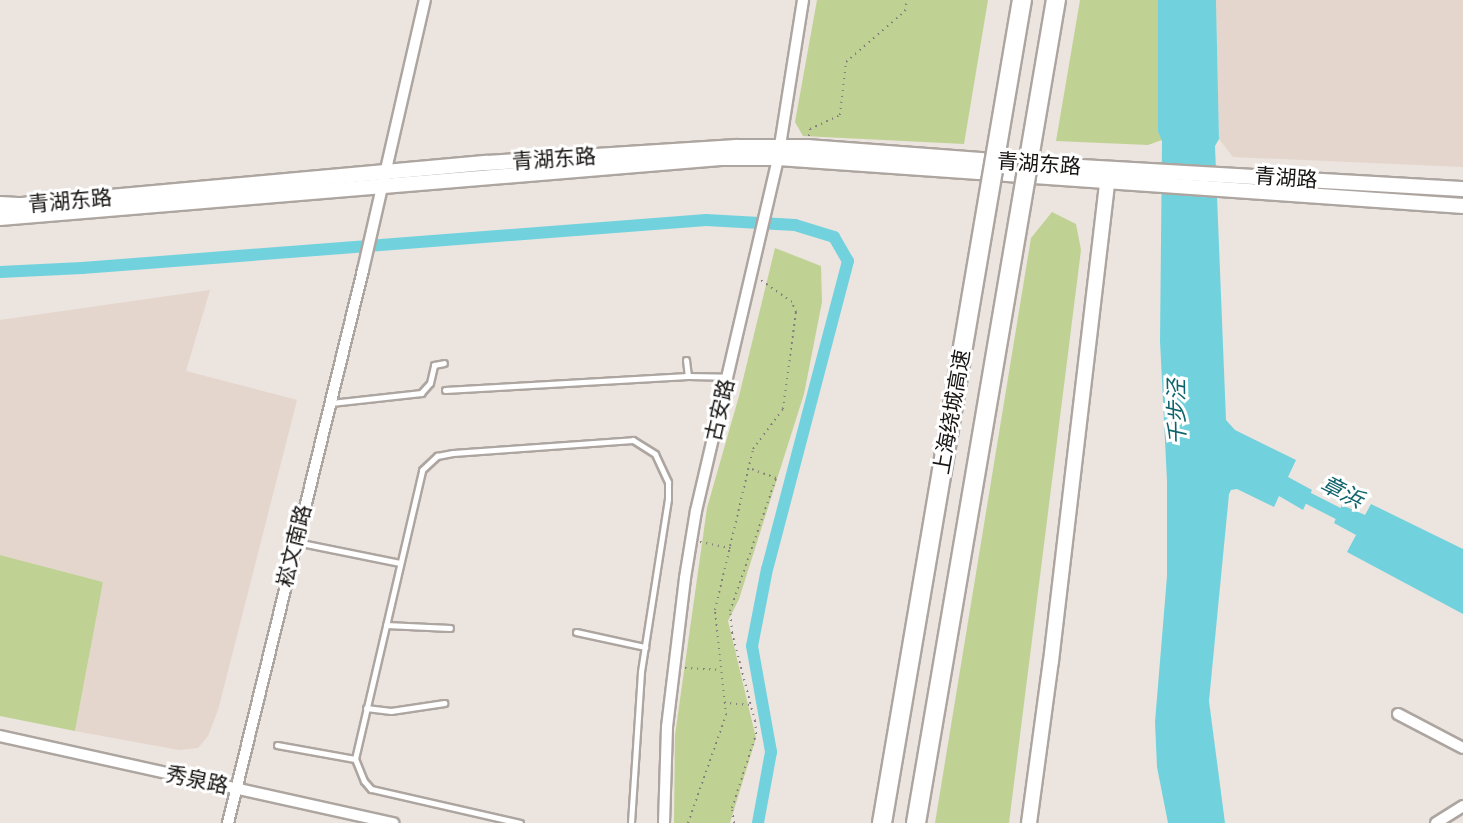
<!DOCTYPE html>
<html>
<head>
<meta charset="utf-8">
<style>
  body { margin:0 }
  #map { position:relative; width:1463px; height:823px; overflow:hidden; background:#ece4df; font-family:Cabin,"Noto Sans SC",sans-serif }
  div>[style] { position:absolute }
  .built>* { inset:0; background:#e4d6cc }
  .green>* { inset:0; background:#c0d194 }
  .water>* { inset:0; background:#71d2de }
  .canal>* { height:12px; margin:-6px; padding:0 6px; transform-origin:6px; border-radius:6px; background:#71d2de }
  .path>* { height:2px; margin-top:-1px; transform-origin:0; background:repeating-linear-gradient(90deg,#847f7c 0 1.5px,transparent 0 6px) }
  .roads { filter:drop-shadow(2px 0 #ada5a0) drop-shadow(-2px 0 #ada5a0) drop-shadow(0 2px #ada5a0) drop-shadow(0 -2px #ada5a0) }
  .lane>* { height:5px; margin:-2.5px; padding:0 2.5px; transform-origin:2.5px; border-radius:2.5px; background:#fff }
  .street>* { height:10px; margin:-5px; padding:0 5px; transform-origin:5px; border-radius:5px; background:#fff }
  .secondary>* { height:14px; margin:-7px; padding:0 7px; transform-origin:7px; border-radius:7px; background:#fff }
  .bridges { filter:drop-shadow(2px 0 #ada5a0) drop-shadow(-2px 0 #ada5a0) drop-shadow(0 2px #ada5a0) drop-shadow(0 -2px #ada5a0) }
  .highway-bridge>* { height:18px; margin:-9px; padding:0 9px; transform-origin:9px; border-radius:9px; background:#fff }
  span { translate:-50% -50%; white-space:nowrap; text-align:center; line-height:1.15; -webkit-text-stroke:6px #fff; paint-order:stroke }
  .street-label { font-size:21px; color:#171413 }
  .water-label { font-size:22px; color:#0f636b; font-style:italic }
</style>
</head>
<body>
<div id="map">
  <div class="built">
    <div style="clip-path:polygon(1216px 0,1463px 0,1463px 167px,1233px 157px,1219px 139px)"></div>
    <div style="clip-path:polygon(210px 290px,186px 371px,297px 400px,218px 710px,208px 736px,198px 748px,179px 750px,75px 731px,103px 582px,0 555px,0 320px)"></div>
  </div>
  <div class="green">
    <div style="clip-path:polygon(817px 0,988px 0,964px 144px,803px 136px,795px 122px)"></div>
    <div style="clip-path:polygon(1080px 0,1158px 0,1158px 132px,1162px 140px,1148px 145px,1056px 141px)"></div>
    <div style="clip-path:polygon(1052px 212px,1076px 224px,1081px 250px,1009px 823px,935px 823px,1031px 238px)"></div>
    <div style="clip-path:polygon(775px 248px,821px 266px,822px 302px,804px 394px,739px 599px,728px 621px,756px 738px,730px 823px,674px 823px,675px 735px,707px 508px,739px 396px)"></div>
    <div style="clip-path:polygon(0 555px,103px 582px,75px 731px,0 716px)"></div>
  </div>
  <div class="water">
    <div style="clip-path:polygon(1158px 0,1216px 0,1219px 139px,1215px 146px,1226px 420px,1235px 430px,1296px 460px,1288px 477px,1312px 490px,1303px 510px,1279px 496px,1274px 507px,1237px 489px,1231px 490px,1229px 494px,1209px 701px,1225px 823px,1168px 823px,1157px 767px,1155px 722px,1167px 576px,1167px 481px,1160px 341px,1162px 141px,1158px 132px)"></div>
    <div style="clip-path:polygon(1371px 504px,1463px 549px,1463px 614px,1347px 552px,1356px 535px,1334px 523px,1342px 505px,1365px 515px)"></div>
  </div>
  <div class="canal">
    <div style="left:0;top:272px;width:82px;rotate:-2.8deg"></div>
    <div style="left:82px;top:268px;width:626px;rotate:-4.4deg"></div>
    <div style="left:706px;top:220px;width:89px;rotate:3.2deg"></div>
    <div style="left:795px;top:225px;width:41px;rotate:17.1deg"></div>
    <div style="left:834px;top:237px;width:28px;rotate:60deg"></div>
    <div style="left:848px;top:261px;width:318px;rotate:104.7deg"></div>
    <div style="left:767px;top:569px;width:78px;rotate:101deg"></div>
    <div style="left:752px;top:646px;width:108px;rotate:79.8deg"></div>
    <div style="left:771px;top:752px;width:72px;rotate:100.4deg"></div>
    <div style="left:1296px;top:492px;width:64px;rotate:27deg"></div>
  </div>
  <div class="path">
    <div style="left:809px;top:136px;width:7px;rotate:-82deg"></div>
    <div style="left:810px;top:129px;width:33px;rotate:-25deg"></div>
    <div style="left:840px;top:115px;width:53px;rotate:-83.5deg"></div>
    <div style="left:846px;top:62px;width:78px;rotate:-40.8deg"></div>
    <div style="left:905px;top:11px;width:11px;rotate:-80deg"></div>
    <div style="left:700px;top:542px;width:31px;rotate:11deg"></div>
    <div style="left:685px;top:668px;width:36px;rotate:3deg"></div>
    <div style="left:724px;top:703px;width:27px;rotate:4deg"></div>
    <div style="left:688px;top:823px;width:114px;rotate:-70.6deg"></div>
    <div style="left:726px;top:715px;width:106px;rotate:-96deg"></div>
    <div style="left:715px;top:610px;width:165px;rotate:-76.7deg"></div>
    <div style="left:753px;top:449px;width:50px;rotate:-53.1deg"></div>
    <div style="left:783px;top:409px;width:98px;rotate:-82.4deg"></div>
    <div style="left:796px;top:312px;width:11px;rotate:-112deg"></div>
    <div style="left:792px;top:302px;width:38px;rotate:-145deg"></div>
    <div style="left:734px;top:823px;width:15px;rotate:-98deg"></div>
    <div style="left:732px;top:808px;width:78px;rotate:-72deg"></div>
    <div style="left:756px;top:734px;width:13px;rotate:-94deg"></div>
    <div style="left:755px;top:721px;width:91px;rotate:-104.6deg"></div>
    <div style="left:732px;top:633px;width:22px;rotate:-95deg"></div>
    <div style="left:730px;top:611px;width:141px;rotate:-70.9deg"></div>
    <div style="left:776px;top:478px;width:30px;rotate:-160deg"></div>
  </div>
  <div class="roads">
    <div class="lane">
      <div style="left:686px;top:360px;width:16px;rotate:83deg"></div>
      <div style="left:688px;top:376px;width:39px;rotate:1deg"></div>
      <div style="left:445px;top:390px;width:243px;rotate:-3.3deg"></div>
      <div style="left:331px;top:403px;width:91px;rotate:-6.3deg"></div>
      <div style="left:421px;top:393px;width:13px;rotate:-48deg"></div>
      <div style="left:430px;top:383px;width:18px;rotate:-77deg"></div>
      <div style="left:434px;top:365px;width:10px;rotate:-11deg"></div>
      <div style="left:296px;top:542px;width:106px;rotate:11.4deg"></div>
      <div style="left:386px;top:625px;width:64px;rotate:2.7deg"></div>
      <div style="left:576px;top:632px;width:71px;rotate:12.3deg"></div>
      <div style="left:366px;top:708px;width:25px;rotate:7deg"></div>
      <div style="left:391px;top:711px;width:54px;rotate:-8.6deg"></div>
      <div style="left:277px;top:745px;width:79px;rotate:10.2deg"></div>
      <div style="left:520px;top:823px;width:153px;rotate:-167.1deg"></div>
      <div style="left:371px;top:789px;width:11px;rotate:-131deg"></div>
      <div style="left:364px;top:781px;width:24px;rotate:-112deg"></div>
      <div style="left:355px;top:759px;width:297px;rotate:-76.9deg"></div>
      <div style="left:422px;top:470px;width:21px;rotate:-43deg"></div>
      <div style="left:437px;top:456px;width:16px;rotate:-11deg"></div>
      <div style="left:453px;top:453px;width:180px;rotate:-4.1deg"></div>
      <div style="left:633px;top:440px;width:26px;rotate:32deg"></div>
      <div style="left:655px;top:454px;width:31px;rotate:65deg"></div>
      <div style="left:668px;top:482px;width:17px;rotate:90deg"></div>
      <div style="left:668px;top:499px;width:175px;rotate:98.9deg"></div>
      <div style="left:641px;top:672px;width:151px;rotate:93.8deg"></div>
    </div>
    <div class="street">
      <div style="left:1398px;top:714px;width:73px;rotate:27.6deg"></div>
      <div style="left:0;top:736px;width:403px;rotate:12.5deg"></div>
      <div style="left:228px;top:823px;width:569px;rotate:-76.28deg"></div>
      <div style="left:363px;top:270px;width:277px;rotate:-77.1deg"></div>
      <div style="left:664px;top:823px;width:96px;rotate:-88.2deg"></div>
      <div style="left:667px;top:727px;width:150px;rotate:-83.1deg"></div>
      <div style="left:685px;top:578px;width:68px;rotate:-80.7deg"></div>
      <div style="left:696px;top:511px;width:362px;rotate:-76.9deg"></div>
      <div style="left:778px;top:158px;width:160px;rotate:-81deg"></div>
      <div style="left:1436px;top:823px;width:32px;rotate:-32deg"></div>
    </div>
    <div class="secondary">
      <div style="left:0;top:204px;width:22px;rotate:3deg"></div>
      <div style="left:22px;top:205px;width:467px;rotate:-5.2deg"></div>
      <div style="left:487px;top:163px;width:250px;rotate:-3.7deg"></div>
      <div style="left:736px;top:147px;width:71px"></div>
      <div style="left:807px;top:147px;width:239px;rotate:4.3deg"></div>
      <div style="left:1045px;top:165px;width:419px;rotate:3.3deg"></div>
      <div style="left:0;top:218px;width:723px;rotate:-4.76deg"></div>
      <div style="left:721px;top:158px;width:57px"></div>
      <div style="left:778px;top:158px;width:687px;rotate:4.01deg"></div>
      <div style="left:1029px;top:823px;width:163px;rotate:-82.3deg"></div>
      <div style="left:1051px;top:661px;width:491px;rotate:-83.3deg"></div>
    </div>
  </div>
  <div class="bridges">
    <div class="highway-bridge">
      <div style="left:882px;top:823px;width:835px;rotate:-80.35deg"></div>
      <div style="left:916px;top:823px;width:835px;rotate:-80.35deg"></div>
    </div>
  </div>
  <div class="street-label">
    <span style="left:554px;top:159px;rotate:-4deg">青湖东路</span>
    <span style="left:1039px;top:164px;rotate:4deg">青湖东路</span>
    <span style="left:1286px;top:178px;rotate:4deg">青湖路</span>
    <span style="left:70px;top:201px;rotate:-5deg">青湖东路</span>
    <span style="left:720px;top:410px;rotate:-77deg">古安路</span>
    <span style="left:952px;top:412px;rotate:-80deg">上海绕城高速</span>
    <span style="left:294px;top:546px;rotate:-76deg">崧文南路</span>
    <span style="left:197px;top:780px;rotate:12deg">秀泉路</span>
  </div>
  <div class="water-label">
    <span style="left:1177px;top:412px;rotate:-91deg">千步泾</span>
    <span style="left:1342px;top:492px;rotate:27deg">章浜</span>
  </div>
</div>
</body>
</html>
